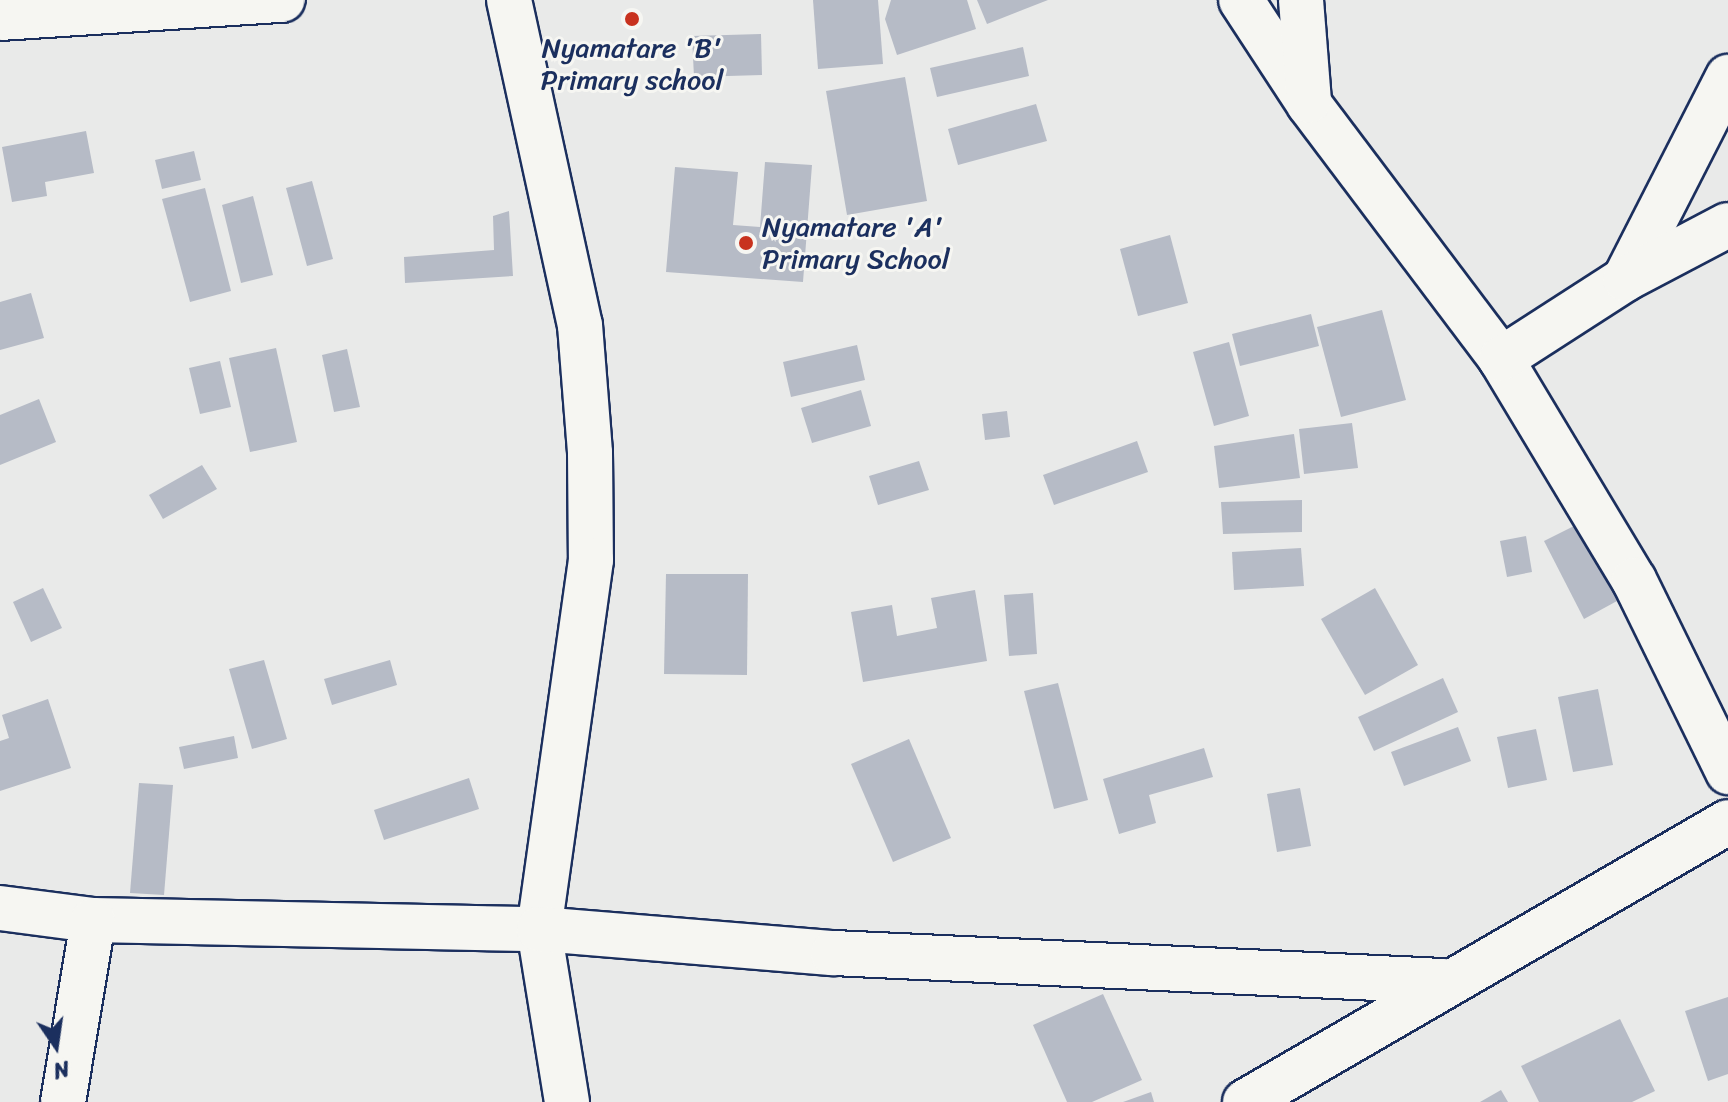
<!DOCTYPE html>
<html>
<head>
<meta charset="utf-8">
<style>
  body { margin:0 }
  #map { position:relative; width:1728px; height:1102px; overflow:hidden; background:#e9eae9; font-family:Sriracha,sans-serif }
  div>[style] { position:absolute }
  .building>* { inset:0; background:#b6bbc6 }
  .roads { filter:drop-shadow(2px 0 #1b2f5e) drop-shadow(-2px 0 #1b2f5e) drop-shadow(0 2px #1b2f5e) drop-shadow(0 -2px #1b2f5e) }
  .minor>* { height:44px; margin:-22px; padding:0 22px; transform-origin:22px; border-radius:22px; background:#f6f6f2 }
  .dots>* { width:22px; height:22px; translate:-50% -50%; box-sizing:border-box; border:4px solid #f6f6f2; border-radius:50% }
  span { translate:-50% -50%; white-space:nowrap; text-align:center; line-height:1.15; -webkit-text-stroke:6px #f6f6f2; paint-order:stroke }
  .poi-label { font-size:28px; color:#1b2f5e }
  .left { translate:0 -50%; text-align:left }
  .north { position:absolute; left:16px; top:1006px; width:80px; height:80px; -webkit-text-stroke:6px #f6f6f2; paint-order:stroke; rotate:167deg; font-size:22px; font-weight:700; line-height:32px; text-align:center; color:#1b2f5e }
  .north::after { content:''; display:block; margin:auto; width:28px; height:36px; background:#1b2f5e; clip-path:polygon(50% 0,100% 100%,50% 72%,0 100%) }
</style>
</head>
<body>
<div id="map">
  <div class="building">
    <div style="clip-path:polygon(813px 0,878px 0,883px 64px,818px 69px)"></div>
    <div style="clip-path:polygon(891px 0,967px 0,976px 29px,897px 55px,885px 19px)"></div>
    <div style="clip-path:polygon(977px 0,1048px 0,987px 24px)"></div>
    <div style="clip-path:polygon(761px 34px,762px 75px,694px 77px,692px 36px)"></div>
    <div style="clip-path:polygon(1023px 47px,1029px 76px,937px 97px,930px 68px)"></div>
    <div style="clip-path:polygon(905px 77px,927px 201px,847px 215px,826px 91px)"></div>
    <div style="clip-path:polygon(1036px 104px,1047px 141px,958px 165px,948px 129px)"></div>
    <div style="clip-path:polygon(86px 131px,94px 173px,45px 182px,47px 196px,12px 202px,2px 147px)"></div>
    <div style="clip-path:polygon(194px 151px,201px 180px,162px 189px,155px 160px)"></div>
    <div style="clip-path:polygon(765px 162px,812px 165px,803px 282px,666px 272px,675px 167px,738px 172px,733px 225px,760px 227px)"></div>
    <div style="clip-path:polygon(312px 181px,333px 259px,307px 266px,286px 188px)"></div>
    <div style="clip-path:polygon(205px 188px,231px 291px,190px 302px,162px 199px)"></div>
    <div style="clip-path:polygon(253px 196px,273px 275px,241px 283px,222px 205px)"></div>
    <div style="clip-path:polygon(509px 211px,513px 276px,405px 283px,404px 257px,494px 250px,493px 216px)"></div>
    <div style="clip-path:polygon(1170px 235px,1188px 303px,1138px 316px,1120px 249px)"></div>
    <div style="clip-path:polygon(31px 293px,44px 338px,0 350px,0 302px)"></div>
    <div style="clip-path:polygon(1382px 310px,1406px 400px,1341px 417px,1317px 327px)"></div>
    <div style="clip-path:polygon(1311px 314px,1319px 346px,1240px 366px,1232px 334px)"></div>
    <div style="clip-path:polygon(1229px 342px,1249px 416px,1214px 426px,1193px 352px)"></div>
    <div style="clip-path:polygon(857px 345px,865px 380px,791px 397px,783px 362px)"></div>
    <div style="clip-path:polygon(276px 348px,297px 442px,250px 452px,229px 358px)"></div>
    <div style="clip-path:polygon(347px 349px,360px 407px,334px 412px,322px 355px)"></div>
    <div style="clip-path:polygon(220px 361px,231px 407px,200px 414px,189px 368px)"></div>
    <div style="clip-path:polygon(861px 390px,871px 426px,812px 443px,801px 408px)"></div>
    <div style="clip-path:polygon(39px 399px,56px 442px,0 465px,0 415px)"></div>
    <div style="clip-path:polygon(1007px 411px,1010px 437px,985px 440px,982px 414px)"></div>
    <div style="clip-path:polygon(1352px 423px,1358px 468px,1304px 474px,1299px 429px)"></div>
    <div style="clip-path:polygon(1294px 434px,1300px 478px,1219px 488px,1214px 446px)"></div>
    <div style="clip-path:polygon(1137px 441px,1148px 472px,1054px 505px,1043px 475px)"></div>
    <div style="clip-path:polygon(919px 461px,929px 490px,878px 505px,869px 476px)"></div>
    <div style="clip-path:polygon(202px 465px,217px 489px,163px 519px,149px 495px)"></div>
    <div style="clip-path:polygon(1302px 500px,1302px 532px,1223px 534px,1221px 502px)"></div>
    <div style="clip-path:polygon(1578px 524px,1617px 601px,1584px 619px,1544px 541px)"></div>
    <div style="clip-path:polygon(1526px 536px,1532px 572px,1507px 577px,1500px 541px)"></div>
    <div style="clip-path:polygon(1301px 548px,1304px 586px,1234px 590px,1232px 552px)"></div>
    <div style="clip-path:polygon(666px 574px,748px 574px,747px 675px,664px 674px)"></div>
    <div style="clip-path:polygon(43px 588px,62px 628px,31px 642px,13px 602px)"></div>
    <div style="clip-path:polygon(1375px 588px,1418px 665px,1365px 695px,1321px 619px)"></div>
    <div style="clip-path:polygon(975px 590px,987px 661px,863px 682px,851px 612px,892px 605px,897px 636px,937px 628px,931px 598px)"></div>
    <div style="clip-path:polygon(1033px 593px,1037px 654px,1009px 656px,1004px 595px)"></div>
    <div style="clip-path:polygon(264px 660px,287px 739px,252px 749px,229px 669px)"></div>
    <div style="clip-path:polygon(390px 660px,397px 685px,332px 705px,324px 679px)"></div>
    <div style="clip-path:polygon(1443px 678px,1458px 712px,1374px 751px,1358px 717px)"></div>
    <div style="clip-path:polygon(1058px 683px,1088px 800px,1054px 809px,1024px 691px)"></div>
    <div style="clip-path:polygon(1598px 689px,1613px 765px,1573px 772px,1558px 697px)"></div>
    <div style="clip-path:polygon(48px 699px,71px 768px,0 791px,0 741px,9px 738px,2px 715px)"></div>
    <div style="clip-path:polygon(1458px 727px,1471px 761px,1404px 786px,1391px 752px)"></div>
    <div style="clip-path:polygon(1536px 729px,1547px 780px,1508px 788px,1497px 737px)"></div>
    <div style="clip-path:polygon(234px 736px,238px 758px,184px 769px,179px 747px)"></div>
    <div style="clip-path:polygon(909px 739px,951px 838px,893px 862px,851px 764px)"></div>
    <div style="clip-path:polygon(1204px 748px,1213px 777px,1149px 795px,1156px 823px,1119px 834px,1103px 779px)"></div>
    <div style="clip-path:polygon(469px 778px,479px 809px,384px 840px,374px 810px)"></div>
    <div style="clip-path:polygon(139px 783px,173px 785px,164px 895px,130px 893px)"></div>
    <div style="clip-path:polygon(1300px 788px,1311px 846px,1277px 852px,1267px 794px)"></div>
    <div style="clip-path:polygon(1103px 994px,1142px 1080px,1092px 1102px,1067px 1102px,1033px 1025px)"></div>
    <div style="clip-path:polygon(1728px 997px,1728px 1074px,1708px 1081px,1685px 1011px)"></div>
    <div style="clip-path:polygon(1620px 1019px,1655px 1091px,1632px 1102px,1539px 1102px,1521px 1066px)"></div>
    <div style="clip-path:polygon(1501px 1090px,1508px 1102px,1480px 1102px)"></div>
    <div style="clip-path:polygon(1151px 1092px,1154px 1102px,1123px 1102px)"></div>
  </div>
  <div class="roads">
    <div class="minor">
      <div style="left:509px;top:0;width:333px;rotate:77.7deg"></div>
      <div style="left:580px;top:325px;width:128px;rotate:85.5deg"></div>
      <div style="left:590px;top:453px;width:107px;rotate:89.5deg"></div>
      <div style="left:591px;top:560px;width:373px;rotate:98deg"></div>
      <div style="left:539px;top:929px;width:175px;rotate:80.8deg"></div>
      <div style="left:1241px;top:0;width:124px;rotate:56.8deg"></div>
      <div style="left:1309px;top:104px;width:319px;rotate:53deg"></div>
      <div style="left:1501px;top:359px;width:258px;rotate:59deg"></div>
      <div style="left:1634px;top:580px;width:214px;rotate:63.9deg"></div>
      <div style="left:1301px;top:0;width:101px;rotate:85.5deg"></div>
      <div style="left:0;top:18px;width:283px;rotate:-3.7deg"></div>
      <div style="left:1625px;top:279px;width:227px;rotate:-63deg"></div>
      <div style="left:1501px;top:359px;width:148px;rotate:-32.8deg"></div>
      <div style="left:1625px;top:279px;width:116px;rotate:-27.7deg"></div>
      <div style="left:0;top:908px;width:94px;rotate:7.4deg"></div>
      <div style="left:93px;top:920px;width:446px;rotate:1.2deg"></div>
      <div style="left:539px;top:929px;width:295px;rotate:4.7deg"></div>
      <div style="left:833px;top:953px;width:611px;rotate:2.63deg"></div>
      <div style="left:63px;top:1102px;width:184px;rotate:-80.6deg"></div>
      <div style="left:1245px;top:1102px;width:558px;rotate:-30.1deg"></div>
    </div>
  </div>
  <div class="dots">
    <div style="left:632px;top:19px;background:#c8321e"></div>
    <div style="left:746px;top:243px;background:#c8321e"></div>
  </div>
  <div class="poi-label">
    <span style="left:632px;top:64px">Nyamatare 'B'<br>Primary school</span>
    <span class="left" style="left:762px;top:243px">Nyamatare 'A'<br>Primary School</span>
  </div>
  <div class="north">N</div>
</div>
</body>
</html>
